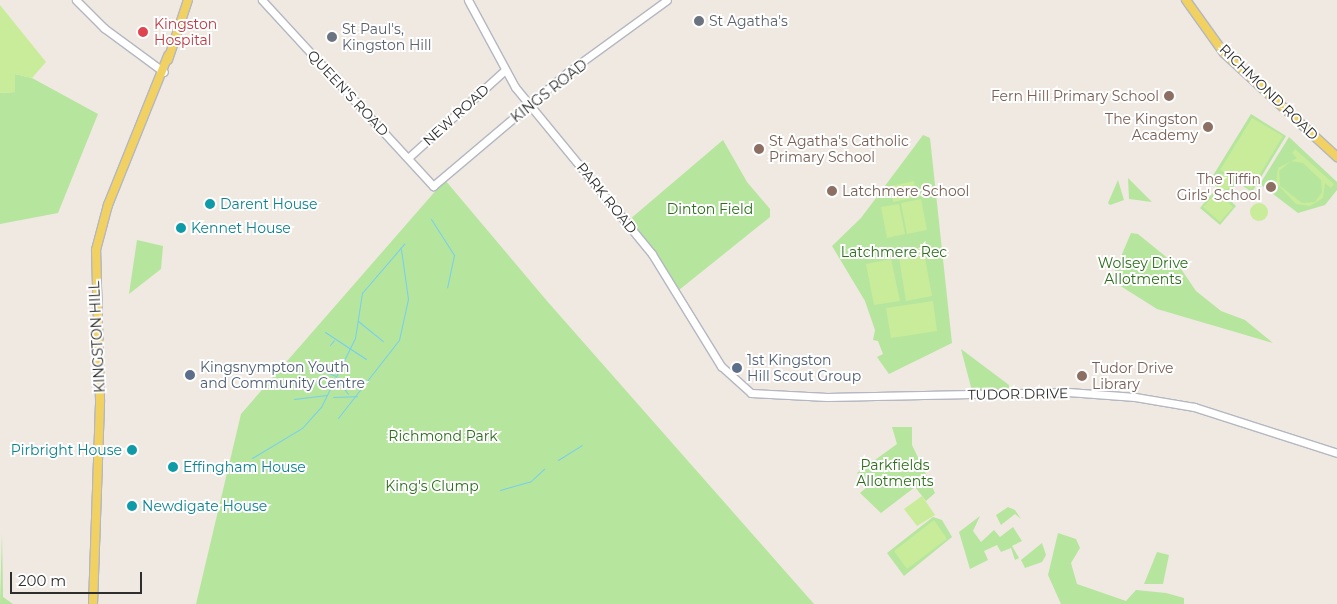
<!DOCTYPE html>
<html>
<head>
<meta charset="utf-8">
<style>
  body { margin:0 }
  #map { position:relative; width:1337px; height:604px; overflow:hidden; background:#efe9e1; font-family:Montserrat,sans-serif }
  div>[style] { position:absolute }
  .green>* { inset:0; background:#b6e59e }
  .pitch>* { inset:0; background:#c9ec9a }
  .round { border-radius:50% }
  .stream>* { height:1px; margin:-0.5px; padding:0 0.5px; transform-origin:0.5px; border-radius:0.5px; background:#75cff0 }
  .roads { filter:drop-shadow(1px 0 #b4b7c1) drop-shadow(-1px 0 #b4b7c1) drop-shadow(0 1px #b4b7c1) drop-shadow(0 -1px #b4b7c1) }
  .secondary>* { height:7px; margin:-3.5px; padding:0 3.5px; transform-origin:3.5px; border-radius:3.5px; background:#fff }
  .primary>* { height:8px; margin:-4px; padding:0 4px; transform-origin:4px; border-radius:4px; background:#f2d163 }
  .dots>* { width:14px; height:14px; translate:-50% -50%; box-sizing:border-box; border:2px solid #fff; border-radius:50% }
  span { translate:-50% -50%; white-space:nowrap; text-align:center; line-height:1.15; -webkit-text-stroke:4px #fff; paint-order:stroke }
  .worship-label { font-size:14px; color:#5b616d }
  .left { translate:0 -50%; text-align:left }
  .health-label { font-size:14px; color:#be3a42 }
  .street-label { font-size:14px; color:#2e2e2e }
  .education-label { font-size:14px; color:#785e54 }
  .right { translate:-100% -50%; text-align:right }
  .culture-label { font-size:14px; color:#0d838f }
  .park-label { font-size:14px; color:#2c6e1b }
  .service-label { font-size:14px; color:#4e5e75 }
  .scale { position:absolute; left:10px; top:572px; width:132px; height:22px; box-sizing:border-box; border:2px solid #2e2e2e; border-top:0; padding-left:6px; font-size:15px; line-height:18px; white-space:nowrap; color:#2e2e2e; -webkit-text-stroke:4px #fff; paint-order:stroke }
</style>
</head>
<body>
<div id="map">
  <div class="green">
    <div style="clip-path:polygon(15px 74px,32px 78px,98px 114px,58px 213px,0 224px,0 93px,15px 92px)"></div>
    <div style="clip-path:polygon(1251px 114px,1286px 136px,1252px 192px,1237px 182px,1229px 194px,1209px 182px)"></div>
    <div style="clip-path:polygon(923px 135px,930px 138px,952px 343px,889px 374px,877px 357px,883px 354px,878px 341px,873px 340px,875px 330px,865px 301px,832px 246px,861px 218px)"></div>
    <div style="clip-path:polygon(1289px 137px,1337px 182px,1337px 190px,1325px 205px,1298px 213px,1260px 184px)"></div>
    <div style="clip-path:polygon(723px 140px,747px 182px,770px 209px,770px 217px,679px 290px,629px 220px)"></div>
    <div style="clip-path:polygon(1128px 178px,1152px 202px,1129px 199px)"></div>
    <div style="clip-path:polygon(445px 180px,547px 301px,814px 604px,196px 604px,241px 414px)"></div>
    <div style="clip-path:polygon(1118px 180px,1124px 200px,1110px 205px,1108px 203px)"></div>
    <div style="clip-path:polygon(1217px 188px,1236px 206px,1220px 225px,1200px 208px)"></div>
    <div style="clip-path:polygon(1131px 233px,1138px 234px,1181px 269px,1196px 291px,1221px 311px,1245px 320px,1273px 343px,1157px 309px,1111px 280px)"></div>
    <div style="clip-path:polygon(137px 240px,163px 246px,161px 269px,129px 294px)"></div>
    <div style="clip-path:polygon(961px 349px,1009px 385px,1009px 388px,972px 391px)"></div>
    <div style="clip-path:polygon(892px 427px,912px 427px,912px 445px,935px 493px,926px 501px,915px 487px,881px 513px,860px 493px,867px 487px,857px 473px,897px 444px)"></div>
    <div style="clip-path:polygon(1008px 507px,1015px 510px,1021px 519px,1015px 514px,1001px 525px,996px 515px)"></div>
    <div style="clip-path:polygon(980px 516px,973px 531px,981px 542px,994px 530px,1000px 537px,1013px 527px,1022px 541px,1012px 546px,1019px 558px,1015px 560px,1011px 548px,1001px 552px,997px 545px,984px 551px,988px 560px,970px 569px,959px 532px)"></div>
    <div style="clip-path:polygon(933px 517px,942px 520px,952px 537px,904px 576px,887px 553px)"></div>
    <div style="clip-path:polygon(2px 533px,3px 597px,13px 604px,0 604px)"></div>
    <div style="clip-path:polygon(1058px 533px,1076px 539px,1080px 548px,1071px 563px,1077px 584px,1126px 601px,1136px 590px,1166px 593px,1184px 598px,1184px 604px,1061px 604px,1048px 575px)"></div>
    <div style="clip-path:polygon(1042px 543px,1046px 555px,1042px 562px,1025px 568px,1021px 560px)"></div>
    <div style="clip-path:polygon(1157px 552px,1169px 555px,1163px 584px,1144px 584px)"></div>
  </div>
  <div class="pitch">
    <div style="clip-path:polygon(0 5px,46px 62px,32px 78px,15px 74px,15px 92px,0 93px)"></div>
    <div style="clip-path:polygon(1252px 118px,1283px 136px,1251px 189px,1220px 170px)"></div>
    <div style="clip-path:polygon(evenodd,1295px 149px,1334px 184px,1331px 188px,1325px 183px,1323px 198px,1310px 206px,1296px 204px,1276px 183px,1278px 168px,1297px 158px,1292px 153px,1295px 149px,1291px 161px,1303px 163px,1321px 180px,1322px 192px,1315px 202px,1302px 203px,1280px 186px,1279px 171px,1291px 161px)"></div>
    <div class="round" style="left:1215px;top:174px;width:16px;height:16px"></div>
    <div style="clip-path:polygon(914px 181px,917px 197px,893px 202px,891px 186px)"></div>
    <div style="clip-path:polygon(1217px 192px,1233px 207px,1220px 222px,1203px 207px)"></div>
    <div style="clip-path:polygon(921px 199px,927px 230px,907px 234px,901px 203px)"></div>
    <div class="round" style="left:1250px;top:203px;width:18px;height:18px"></div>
    <div style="clip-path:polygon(899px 204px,905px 234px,887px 238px,881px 207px)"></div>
    <div style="clip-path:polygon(923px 247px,932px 296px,906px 301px,898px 251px)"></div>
    <div style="clip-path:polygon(891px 259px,900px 301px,874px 305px,866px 264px)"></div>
    <div style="clip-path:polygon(933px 301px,937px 331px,891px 338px,886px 308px)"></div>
    <div style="clip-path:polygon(922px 496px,935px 515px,917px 526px,904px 509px)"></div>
    <div style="clip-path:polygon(934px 520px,947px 539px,907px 569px,894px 551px)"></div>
  </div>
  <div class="stream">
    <div style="left:431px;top:219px;width:43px;rotate:57.4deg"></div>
    <div style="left:454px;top:255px;width:33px;rotate:102deg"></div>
    <div style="left:358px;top:321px;width:32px;rotate:39deg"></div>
    <div style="left:325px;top:332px;width:49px;rotate:33.4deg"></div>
    <div style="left:330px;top:345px;width:6px;rotate:-51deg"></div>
    <div style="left:316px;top:368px;width:22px;rotate:22deg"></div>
    <div style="left:336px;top:379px;width:19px;rotate:51deg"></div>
    <div style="left:333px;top:397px;width:24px;rotate:-2deg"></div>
    <div style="left:294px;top:399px;width:33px;rotate:-7deg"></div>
    <div style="left:338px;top:418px;width:99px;rotate:-52deg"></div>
    <div style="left:399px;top:340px;width:42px;rotate:-77.6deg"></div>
    <div style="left:408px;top:299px;width:50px;rotate:-98deg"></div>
    <div style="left:252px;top:458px;width:58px;rotate:-31deg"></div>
    <div style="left:302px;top:428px;width:28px;rotate:-48deg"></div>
    <div style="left:321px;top:407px;width:77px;rotate:-63.8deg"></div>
    <div style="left:355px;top:338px;width:46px;rotate:-81.2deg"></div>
    <div style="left:362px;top:293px;width:65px;rotate:-49.4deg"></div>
    <div style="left:558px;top:460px;width:28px;rotate:-32deg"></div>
    <div style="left:500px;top:490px;width:32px;rotate:-16deg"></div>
    <div style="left:531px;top:481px;width:18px;rotate:-43deg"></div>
  </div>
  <div class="roads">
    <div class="secondary">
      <div style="left:76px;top:0;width:40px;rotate:45deg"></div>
      <div style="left:104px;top:28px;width:74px;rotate:36.3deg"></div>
      <div style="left:262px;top:0;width:253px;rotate:47.4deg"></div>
      <div style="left:433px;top:186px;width:177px;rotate:-40.2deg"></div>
      <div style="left:568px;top:72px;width:122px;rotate:-36deg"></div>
      <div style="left:468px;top:0;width:99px;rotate:61.6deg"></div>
      <div style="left:515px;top:87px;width:216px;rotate:50.6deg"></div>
      <div style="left:652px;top:254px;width:132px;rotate:58.4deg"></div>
      <div style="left:721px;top:366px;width:40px;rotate:42deg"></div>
      <div style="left:751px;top:393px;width:76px;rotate:3deg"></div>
      <div style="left:827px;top:397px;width:241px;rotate:-1.2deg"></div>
      <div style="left:1068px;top:392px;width:67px;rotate:4.3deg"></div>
      <div style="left:1135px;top:397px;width:60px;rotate:9.6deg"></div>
      <div style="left:1194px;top:407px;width:150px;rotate:17.8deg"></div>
      <div style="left:408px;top:158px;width:130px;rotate:-42.2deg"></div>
    </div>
    <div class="primary">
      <div style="left:1186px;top:0;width:65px;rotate:54.4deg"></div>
      <div style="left:1224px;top:53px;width:154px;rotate:42.6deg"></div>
      <div style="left:168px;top:60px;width:63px;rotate:-71.6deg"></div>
      <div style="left:93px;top:604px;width:204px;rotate:-88deg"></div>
      <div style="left:100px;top:400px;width:150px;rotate:-91.5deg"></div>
      <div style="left:96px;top:250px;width:47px;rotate:-75.1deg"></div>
      <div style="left:108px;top:205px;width:161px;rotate:-68.1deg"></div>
    </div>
  </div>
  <div class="dots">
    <div style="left:699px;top:21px;background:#6b7280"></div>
    <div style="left:143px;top:32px;background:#e0444e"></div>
    <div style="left:332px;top:37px;background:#6b7280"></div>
    <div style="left:1169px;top:96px;background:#8d6e63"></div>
    <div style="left:1208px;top:127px;background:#8d6e63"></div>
    <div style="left:759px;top:149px;background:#8d6e63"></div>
    <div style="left:1271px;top:187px;background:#8d6e63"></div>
    <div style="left:832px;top:191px;background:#8d6e63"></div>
    <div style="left:210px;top:204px;background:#0f9aa8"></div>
    <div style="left:181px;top:228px;background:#0f9aa8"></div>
    <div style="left:737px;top:368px;background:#5c6f8a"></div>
    <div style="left:190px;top:375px;background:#5c6f8a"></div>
    <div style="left:1082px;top:376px;background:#8d6e63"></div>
    <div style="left:132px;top:450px;background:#0f9aa8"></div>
    <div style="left:173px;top:467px;background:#0f9aa8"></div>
    <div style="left:132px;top:506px;background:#0f9aa8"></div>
  </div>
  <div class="worship-label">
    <span class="left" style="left:709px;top:21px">St Agatha's</span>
    <span class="left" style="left:342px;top:37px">St Paul's,<br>Kingston Hill</span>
  </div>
  <div class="health-label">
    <span class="left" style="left:154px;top:32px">Kingston<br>Hospital</span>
  </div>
  <div class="street-label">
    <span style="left:549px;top:91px;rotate:-38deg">KINGS ROAD</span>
    <span style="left:1269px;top:92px;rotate:44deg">RICHMOND ROAD</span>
    <span style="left:348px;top:93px;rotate:47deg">QUEEN'S ROAD</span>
    <span style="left:456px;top:115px;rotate:-42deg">NEW ROAD</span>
    <span style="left:607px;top:198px;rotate:51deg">PARK ROAD</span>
    <span style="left:97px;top:337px;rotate:-93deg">KINGSTON HILL</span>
    <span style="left:1018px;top:394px;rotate:-1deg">TUDOR DRIVE</span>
  </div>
  <div class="education-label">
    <span class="right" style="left:1159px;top:96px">Fern Hill Primary School</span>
    <span class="right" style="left:1198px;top:127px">The Kingston<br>Academy</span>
    <span class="left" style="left:769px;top:149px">St Agatha's Catholic<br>Primary School</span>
    <span class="right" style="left:1261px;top:187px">The Tiffin<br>Girls' School</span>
    <span class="left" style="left:842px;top:191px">Latchmere School</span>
    <span class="left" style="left:1092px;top:376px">Tudor Drive<br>Library</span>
  </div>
  <div class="culture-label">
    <span class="left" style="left:220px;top:204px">Darent House</span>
    <span class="left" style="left:191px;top:228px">Kennet House</span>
    <span class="right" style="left:122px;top:450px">Pirbright House</span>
    <span class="left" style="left:183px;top:467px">Effingham House</span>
    <span class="left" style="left:142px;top:506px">Newdigate House</span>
  </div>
  <div class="park-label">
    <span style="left:710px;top:209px">Dinton Field</span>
    <span style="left:894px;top:252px">Latchmere Rec</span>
    <span style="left:1143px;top:271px">Wolsey Drive<br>Allotments</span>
    <span style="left:443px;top:436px">Richmond Park</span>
    <span style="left:895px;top:473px">Parkfields<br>Allotments</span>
    <span style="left:432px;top:486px">King's Clump</span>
  </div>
  <div class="service-label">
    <span class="left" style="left:747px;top:368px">1st Kingston<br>Hill Scout Group</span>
    <span class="left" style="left:200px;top:375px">Kingsnympton Youth<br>and Community Centre</span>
  </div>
  <div class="scale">200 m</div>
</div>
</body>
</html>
